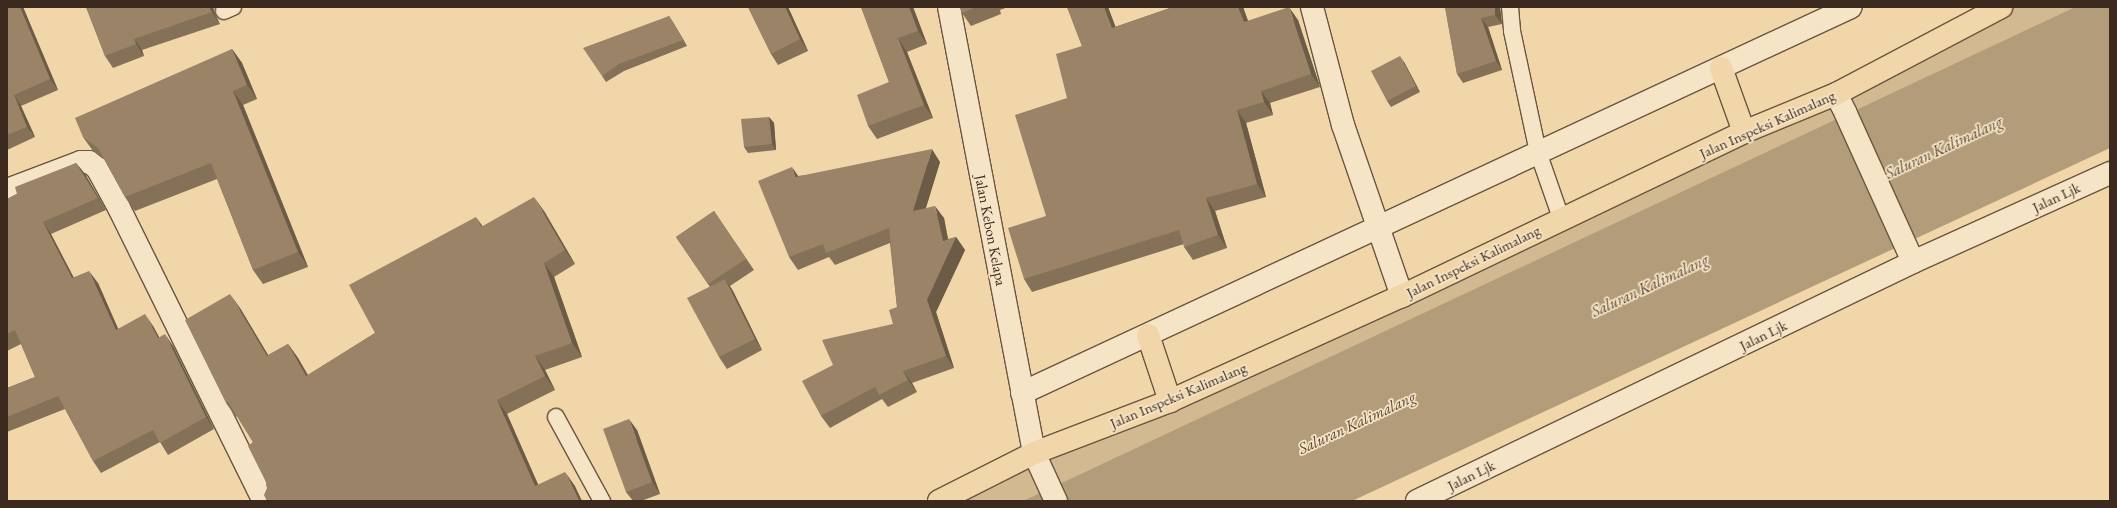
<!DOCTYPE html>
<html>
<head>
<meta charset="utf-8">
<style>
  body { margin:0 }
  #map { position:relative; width:2117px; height:508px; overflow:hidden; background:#f0d6a8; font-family:"EB Garamond",serif }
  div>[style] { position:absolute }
  .green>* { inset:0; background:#d2b991 }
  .water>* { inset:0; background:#b39c79 }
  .roads { filter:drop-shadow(1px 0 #6a5540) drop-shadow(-1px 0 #6a5540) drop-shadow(0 1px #6a5540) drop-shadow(0 -1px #6a5540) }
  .service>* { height:16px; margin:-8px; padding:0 8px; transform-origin:8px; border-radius:8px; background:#f5e4c6 }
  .minor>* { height:22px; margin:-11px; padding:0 11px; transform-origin:11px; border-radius:11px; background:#f5e4c6 }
  .tertiary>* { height:22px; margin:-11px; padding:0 11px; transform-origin:11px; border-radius:11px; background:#f5e4c6 }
  .primary>* { height:22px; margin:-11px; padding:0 11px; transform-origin:11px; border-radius:11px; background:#f0d6a8 }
  .wall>* { inset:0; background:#847158 }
  .shaded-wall>* { inset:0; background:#6c5c47 }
  .building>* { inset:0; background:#9a8366 }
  span { translate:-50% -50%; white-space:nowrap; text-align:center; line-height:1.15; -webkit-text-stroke:3.5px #f5e4c6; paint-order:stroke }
  .street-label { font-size:15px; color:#3d2a1e }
  .water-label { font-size:16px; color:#5a4635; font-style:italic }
  .frame { position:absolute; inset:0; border:8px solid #3d2a1e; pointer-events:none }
</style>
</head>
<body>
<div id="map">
  <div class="green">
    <div style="clip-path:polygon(2001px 7px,2075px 7px,1023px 501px,939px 501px,1170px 401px)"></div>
  </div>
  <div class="water">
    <div style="clip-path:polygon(2075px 7px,2110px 7px,2110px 148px,1352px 501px,1023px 501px)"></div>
  </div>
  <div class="roads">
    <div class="service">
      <div style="left:1510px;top:7px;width:24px;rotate:85deg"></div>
      <div style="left:1512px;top:31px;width:124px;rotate:77.9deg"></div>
      <div style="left:1538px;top:152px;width:70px;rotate:70.8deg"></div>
      <div style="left:224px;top:11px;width:10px;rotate:-24deg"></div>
      <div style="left:556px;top:417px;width:96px;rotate:61.3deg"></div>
    </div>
    <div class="minor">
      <div style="left:1312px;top:7px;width:122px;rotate:75.3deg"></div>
      <div style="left:1343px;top:125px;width:181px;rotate:71deg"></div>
      <div style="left:1836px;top:94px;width:22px;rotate:63deg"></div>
      <div style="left:1846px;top:114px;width:162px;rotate:65.6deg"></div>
      <div style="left:7px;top:190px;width:79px;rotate:-20.7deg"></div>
      <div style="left:81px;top:162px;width:8px"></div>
      <div style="left:89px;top:162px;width:10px;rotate:37deg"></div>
      <div style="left:97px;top:168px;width:46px;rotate:61.2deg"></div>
      <div style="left:119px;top:208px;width:327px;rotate:63.7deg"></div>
      <div style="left:1022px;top:393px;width:914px;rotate:-24.97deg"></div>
      <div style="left:1034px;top:453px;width:53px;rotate:65.4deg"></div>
      <div style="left:1417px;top:501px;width:551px;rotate:-25.73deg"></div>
      <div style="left:1913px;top:262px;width:216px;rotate:-24.3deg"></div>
    </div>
    <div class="tertiary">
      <div style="left:949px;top:7px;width:454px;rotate:79.2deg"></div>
    </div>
    <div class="primary">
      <div style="left:1721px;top:68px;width:68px;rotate:70.2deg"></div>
      <div style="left:1148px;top:335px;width:70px;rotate:71.6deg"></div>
      <div style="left:939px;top:501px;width:106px;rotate:-26.8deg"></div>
      <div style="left:1034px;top:453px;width:146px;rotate:-20.9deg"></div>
      <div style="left:1170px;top:401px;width:255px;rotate:-24.4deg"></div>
      <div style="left:1402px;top:296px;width:379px;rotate:-25.6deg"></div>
      <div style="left:1744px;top:132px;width:100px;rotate:-22.4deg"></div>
      <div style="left:1836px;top:94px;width:187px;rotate:-27.8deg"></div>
    </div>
  </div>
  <div class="wall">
    <div style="clip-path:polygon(7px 7px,23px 7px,58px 90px,21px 106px,35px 137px,7px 150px)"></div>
    <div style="clip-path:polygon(86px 7px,213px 7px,215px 14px,220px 24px,142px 50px,144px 56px,113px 68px,105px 56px)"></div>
    <div style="clip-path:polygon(748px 7px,788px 7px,808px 51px,778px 65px,771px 54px)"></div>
    <div style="clip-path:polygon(861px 7px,913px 7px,927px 44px,907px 52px,933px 118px,877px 139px,868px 126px,889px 82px)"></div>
    <div style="clip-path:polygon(960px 7px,1008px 7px,1000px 10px,1001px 14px,971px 26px,962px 13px)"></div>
    <div style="clip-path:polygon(1067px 7px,1108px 7px,1115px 27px,1170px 8px,1170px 7px,1243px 7px,1248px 21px,1298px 20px,1320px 87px,1270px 103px,1273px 115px,1246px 123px,1266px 197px,1215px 211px,1227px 248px,1193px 260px,1184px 247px,1184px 244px,1032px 292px,1024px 279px,1046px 216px,1067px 98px,1082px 46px)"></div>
    <div style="clip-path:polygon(1445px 7px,1500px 7px,1502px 24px,1488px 27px,1502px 70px,1463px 83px,1457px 74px)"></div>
    <div style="clip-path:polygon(669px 16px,687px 46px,624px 71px,606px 82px,602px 76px)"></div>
    <div style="clip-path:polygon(232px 49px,242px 63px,257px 99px,243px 105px,308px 267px,263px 284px,253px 270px,217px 179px,135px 211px,125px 197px,104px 159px,93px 151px,83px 137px)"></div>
    <div style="clip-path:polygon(1404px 62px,1420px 92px,1391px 107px,1387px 101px)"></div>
    <div style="clip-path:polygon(769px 117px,774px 123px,776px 150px,748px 153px,744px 147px)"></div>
    <div style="clip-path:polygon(940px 162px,926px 208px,944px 218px,948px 239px,956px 237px,965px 250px,936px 312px,954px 368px,912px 383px,917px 392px,888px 407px,882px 399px,830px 428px,821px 416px,833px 365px,893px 324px,897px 307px,890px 243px,835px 265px,829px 257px,798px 270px,789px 257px,798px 176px)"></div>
    <div style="clip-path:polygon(76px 163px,85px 174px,106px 210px,51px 234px,74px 278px,98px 283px,118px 329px,153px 326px,159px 337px,173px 346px,214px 429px,168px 455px,160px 442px,101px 473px,93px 461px,65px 409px,7px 432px,7px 388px,35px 377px,21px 344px,7px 351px,7px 199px)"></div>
    <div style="clip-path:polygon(544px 211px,575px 264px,554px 277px,582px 357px,545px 370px,555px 390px,507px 414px,538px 485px,575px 486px,267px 488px,266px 482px,253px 442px,237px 416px,236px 417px,226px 403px,240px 308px,268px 355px,288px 344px,298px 358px,308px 375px,375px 333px,483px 227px)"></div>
    <div style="clip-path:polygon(714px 211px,754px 270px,730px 286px,733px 291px,762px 350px,727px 369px,719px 357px,710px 287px,676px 237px)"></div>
    <div style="clip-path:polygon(637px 430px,660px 494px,641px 501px,633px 501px,626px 492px)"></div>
  </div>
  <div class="shaded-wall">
    <div style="clip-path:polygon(20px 7px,23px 7px,58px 90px,50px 79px)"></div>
    <div style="clip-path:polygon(209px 7px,213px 7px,215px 14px,220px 24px,212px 12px)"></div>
    <div style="clip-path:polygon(785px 7px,788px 7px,808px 51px,800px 39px)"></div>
    <div style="clip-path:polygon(909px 7px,913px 7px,927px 44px,918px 31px)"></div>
    <div style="clip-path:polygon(1104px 7px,1108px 7px,1121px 41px,1112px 28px)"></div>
    <div style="clip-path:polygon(1238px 7px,1243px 7px,1253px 35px,1244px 22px)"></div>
    <div style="clip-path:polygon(1289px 7px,1298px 20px,1320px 87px,1311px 74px)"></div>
    <div style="clip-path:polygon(1495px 7px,1500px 7px,1502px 24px,1495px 15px)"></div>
    <div style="clip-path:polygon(669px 16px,673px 22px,687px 46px,683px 40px)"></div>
    <div style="clip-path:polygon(1481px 18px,1488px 27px,1502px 70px,1496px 61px)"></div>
    <div style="clip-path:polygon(898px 38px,907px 52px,933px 118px,924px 105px)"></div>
    <div style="clip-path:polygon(134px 39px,142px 50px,144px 56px,136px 44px)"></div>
    <div style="clip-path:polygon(232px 49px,242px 63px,257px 99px,247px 85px)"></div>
    <div style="clip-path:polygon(1400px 56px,1404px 62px,1420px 92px,1416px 86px)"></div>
    <div style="clip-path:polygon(233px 91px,243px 105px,308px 267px,298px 252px)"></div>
    <div style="clip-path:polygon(1261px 91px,1270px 103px,1273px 115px,1264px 102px)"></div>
    <div style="clip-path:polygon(14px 95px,21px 106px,35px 137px,27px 127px)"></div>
    <div style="clip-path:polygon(1237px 110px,1246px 123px,1266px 197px,1257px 184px)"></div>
    <div style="clip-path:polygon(769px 117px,774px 123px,776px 150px,772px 144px)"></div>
    <div style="clip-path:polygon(932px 149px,940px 162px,921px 223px,913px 211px)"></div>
    <div style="clip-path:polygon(76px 163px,85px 174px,106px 210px,98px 198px)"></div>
    <div style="clip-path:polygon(792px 167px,801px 180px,795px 177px)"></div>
    <div style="clip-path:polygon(534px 197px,544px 211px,575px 264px,565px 250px)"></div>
    <div style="clip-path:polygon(1206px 198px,1215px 211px,1227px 248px,1218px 235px)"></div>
    <div style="clip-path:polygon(935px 206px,944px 218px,950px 250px,956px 237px,965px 250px,936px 312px,954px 368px,946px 356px,927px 300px,943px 241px)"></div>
    <div style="clip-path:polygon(476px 217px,486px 231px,481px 227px)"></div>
    <div style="clip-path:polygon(43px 222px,51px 234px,80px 290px,72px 278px)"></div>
    <div style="clip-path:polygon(544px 263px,554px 277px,582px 357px,572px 343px)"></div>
    <div style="clip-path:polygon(89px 271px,98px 283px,124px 342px,116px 330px)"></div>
    <div style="clip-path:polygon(725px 279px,733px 291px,762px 350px,755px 339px)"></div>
    <div style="clip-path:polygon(230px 294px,240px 308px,277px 370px,267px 356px)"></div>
    <div style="clip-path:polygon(145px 314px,153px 326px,166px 350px,158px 338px)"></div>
    <div style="clip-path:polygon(165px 334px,173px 346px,214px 429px,206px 417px)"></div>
    <div style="clip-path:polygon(288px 344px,298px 358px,316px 390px,306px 376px)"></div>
    <div style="clip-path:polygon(535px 356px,545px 370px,555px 390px,545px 376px)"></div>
    <div style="clip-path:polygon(903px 371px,912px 383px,917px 392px,908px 380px)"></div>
    <div style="clip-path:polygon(497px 400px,507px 414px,545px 500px,535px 486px)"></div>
    <div style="clip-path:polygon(629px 419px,637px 430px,660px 494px,652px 482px)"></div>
    <div style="clip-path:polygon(565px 472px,575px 486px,582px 501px,579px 501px)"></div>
  </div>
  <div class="building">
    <div style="clip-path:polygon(7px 7px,20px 7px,50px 79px,14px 95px,27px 127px,7px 135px)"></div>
    <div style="clip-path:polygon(86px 7px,209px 7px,212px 12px,134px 39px,136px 44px,105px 56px)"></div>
    <div style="clip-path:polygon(748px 7px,785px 7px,800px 39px,771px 54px)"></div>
    <div style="clip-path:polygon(861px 7px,909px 7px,918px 31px,898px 38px,924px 105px,868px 126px,857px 95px,889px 82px)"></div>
    <div style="clip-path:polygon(960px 7px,977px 7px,962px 13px)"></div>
    <div style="clip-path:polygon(1067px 7px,1104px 7px,1112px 28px,1170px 8px,1170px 7px,1238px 7px,1244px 22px,1289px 7px,1311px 74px,1261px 91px,1264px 102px,1237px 110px,1257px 184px,1206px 198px,1218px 235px,1184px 247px,1179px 230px,1024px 279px,1008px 228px,1046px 216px,1015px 115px,1067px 98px,1056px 54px,1082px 46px)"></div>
    <div style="clip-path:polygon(1445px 7px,1495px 7px,1495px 15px,1481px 18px,1496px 61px,1457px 74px)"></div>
    <div style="clip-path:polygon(669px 16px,683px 40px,619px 64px,602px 76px,583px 48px)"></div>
    <div style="clip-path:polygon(232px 49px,247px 85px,233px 91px,298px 252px,253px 270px,211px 163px,125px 197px,98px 148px,83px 137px,75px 118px)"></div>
    <div style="clip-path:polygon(1400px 56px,1416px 86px,1387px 101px,1371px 71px)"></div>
    <div style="clip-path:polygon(769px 117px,772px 144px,744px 147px,741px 119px)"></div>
    <div style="clip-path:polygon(932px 149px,913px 211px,935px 206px,943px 241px,956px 237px,927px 300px,946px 356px,903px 371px,908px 380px,879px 395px,875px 387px,821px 416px,802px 381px,833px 365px,822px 340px,893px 324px,889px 310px,897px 307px,889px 228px,826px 253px,823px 244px,789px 257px,758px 181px,792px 167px,795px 177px)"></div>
    <div style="clip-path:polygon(76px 163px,98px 198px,43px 222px,72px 278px,89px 271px,116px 330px,145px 314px,158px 338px,165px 334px,206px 417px,160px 443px,153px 430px,93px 461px,58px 396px,7px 417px,7px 388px,35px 377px,15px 330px,7px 334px,7px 199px,17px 194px,15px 187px)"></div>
    <div style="clip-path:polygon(534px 197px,565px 250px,544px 263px,572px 343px,535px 356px,545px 376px,497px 400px,535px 486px,565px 472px,579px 501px,267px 501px,264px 495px,267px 488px,266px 482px,248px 446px,253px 442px,228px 402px,226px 403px,185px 320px,230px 294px,267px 356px,288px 344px,306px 376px,375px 333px,349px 285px,476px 217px,481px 227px)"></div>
    <div style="clip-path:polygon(714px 211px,746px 259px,708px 284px,676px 237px)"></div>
    <div style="clip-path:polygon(725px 279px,755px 339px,719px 357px,687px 298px)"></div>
    <div style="clip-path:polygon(629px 419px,652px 482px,626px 492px,603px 429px)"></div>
  </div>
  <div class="street-label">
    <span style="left:1767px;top:124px;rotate:-24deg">Jalan Inspeksi Kalimalang</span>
    <span style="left:2056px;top:197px;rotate:-25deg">Jalan Ljk</span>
    <span style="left:991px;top:230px;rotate:79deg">Jalan Kebon Kelapa</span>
    <span style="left:1473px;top:261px;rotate:-26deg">Jalan Inspeksi Kalimalang</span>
    <span style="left:1763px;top:335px;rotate:-26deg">Jalan Ljk</span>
    <span style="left:1178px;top:395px;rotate:-23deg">Jalan Inspeksi Kalimalang</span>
    <span style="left:1471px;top:475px;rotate:-26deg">Jalan Ljk</span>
  </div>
  <div class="water-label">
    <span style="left:1944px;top:148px;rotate:-25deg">Saluran Kalimalang</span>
    <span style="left:1650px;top:286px;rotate:-25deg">Saluran Kalimalang</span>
    <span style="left:1357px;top:423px;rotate:-25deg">Saluran Kalimalang</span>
  </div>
  <div class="frame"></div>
</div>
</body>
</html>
